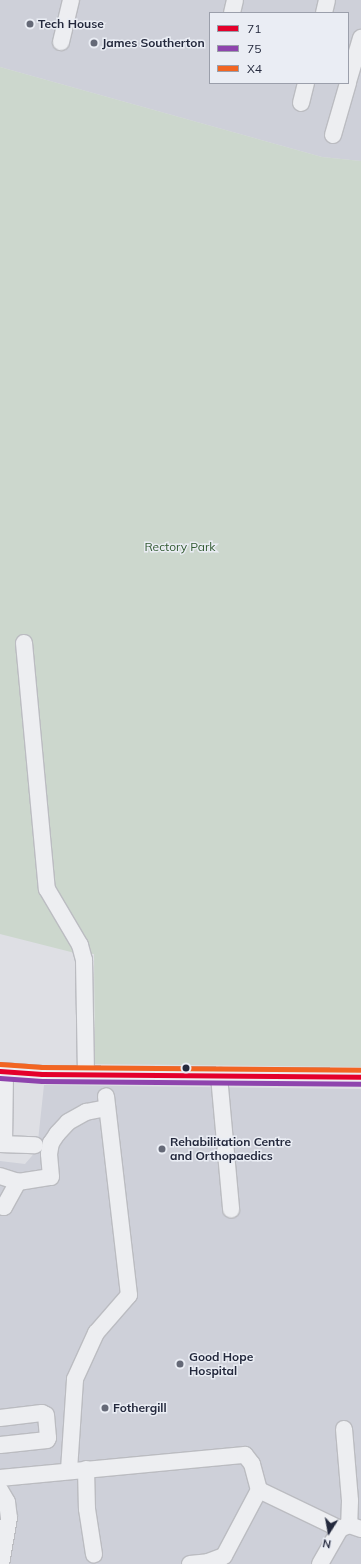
<!DOCTYPE html>
<html>
<head>
<meta charset="utf-8">
<style>
  body { margin:0 }
  #map { position:relative; width:361px; height:1564px; overflow:hidden; background:#dedfe4; font-family:Mulish,sans-serif }
  div>[style] { position:absolute }
  .built>* { inset:0; background:#ced0d9 }
  .green>* { inset:0; background:#ccd7cd }
  .roads { filter:drop-shadow(1px 0 #bbbcc1) drop-shadow(-1px 0 #bbbcc1) drop-shadow(0 1px #bbbcc1) drop-shadow(0 -1px #bbbcc1) }
  .minor>* { height:16px; margin:-8px; padding:0 8px; transform-origin:8px; border-radius:8px; background:#edeef1 }
  .bus-1>* { height:5px; margin:-2.5px; padding:0 2.5px; transform-origin:2.5px; border-radius:2.5px; background:#e4002b }
  .bus-2>* { height:5px; margin:-2.5px; padding:0 2.5px; transform-origin:2.5px; border-radius:2.5px; background:#8e44ad }
  .bus-3>* { height:5px; margin:-2.5px; padding:0 2.5px; transform-origin:2.5px; border-radius:2.5px; background:#f26522 }
  .dots>* { width:11px; height:11px; translate:-50% -50%; box-sizing:border-box; border:2px solid #eaedf4; border-radius:50% }
  span { translate:-50% -50%; white-space:nowrap; text-align:center; line-height:1.15; -webkit-text-stroke:3px #eaedf4; paint-order:stroke }
  .poi-label { font-size:12px; color:#24293d; font-weight:700 }
  .left { translate:0 -50%; text-align:left }
  .park-label { font-size:12px; color:#325a31 }
  .legend { position:absolute; left:209px; top:12px; width:140px; height:72px; box-sizing:border-box; background:#eaedf4; border:1px solid #9b9fab; margin:0; padding:5px 7px; list-style:none; font-size:12px; color:#24293d }
  .legend li { display:flex; align-items:center; gap:8px; height:20px }
  .legend b { width:20px; border:1px solid #9b9fab }
  .north { position:absolute; left:309px; top:1512px; width:40px; height:40px; -webkit-text-stroke:3px #eaedf4; paint-order:stroke; rotate:191deg; font-size:11px; font-weight:700; line-height:16px; text-align:center; color:#24293d }
  .north::after { content:''; display:block; margin:auto; width:14px; height:18px; background:#24293d; clip-path:polygon(50% 0,100% 100%,50% 72%,0 100%) }
</style>
</head>
<body>
<div id="map">
  <div class="built">
    <div style="clip-path:polygon(evenodd,0 0,361px 0,361px 161px,322px 157px,0 67px,0 0,210px 13px,348px 13px,348px 83px,210px 83px,210px 13px)"></div>
    <div style="clip-path:polygon(44px 1085px,361px 1089px,361px 1564px,0 1564px,0 1161px,25px 1164px,37px 1150px)"></div>
  </div>
  <div class="green">
    <div style="clip-path:polygon(0 67px,322px 157px,361px 161px,361px 1067px,95px 1064px,94px 954px,75px 953px,0 934px)"></div>
  </div>
  <div class="roads">
    <div class="minor">
      <div style="left:232px;top:13px;width:13px;rotate:-77deg"></div>
      <div style="left:324px;top:13px;width:13px;rotate:-77deg"></div>
      <div style="left:61px;top:42px;width:43px;rotate:-76.6deg"></div>
      <div style="left:348px;top:82px;width:46px;rotate:-73.5deg"></div>
      <div style="left:301px;top:103px;width:21px;rotate:-76deg"></div>
      <div style="left:333px;top:135px;width:54px;rotate:-73.9deg"></div>
      <div style="left:24px;top:643px;width:247px;rotate:84.7deg"></div>
      <div style="left:47px;top:889px;width:65px;rotate:59.5deg"></div>
      <div style="left:80px;top:945px;width:16px;rotate:75deg"></div>
      <div style="left:84px;top:960px;width:115px;rotate:89deg"></div>
      <div style="left:0;top:1071px;width:42px;rotate:4.1deg"></div>
      <div style="left:42px;top:1074px;width:319px;rotate:0.5deg"></div>
      <div style="left:219px;top:1076px;width:134px;rotate:84.8deg"></div>
      <div style="left:0;top:1144px;width:35px;rotate:2deg"></div>
      <div style="left:4px;top:1144px;width:72px;rotate:-89.2deg"></div>
      <div style="left:0;top:1176px;width:19px;rotate:18deg"></div>
      <div style="left:18px;top:1182px;width:33px;rotate:-9deg"></div>
      <div style="left:51px;top:1177px;width:23px;rotate:-95deg"></div>
      <div style="left:49px;top:1154px;width:11px;rotate:-80deg"></div>
      <div style="left:51px;top:1143px;width:11px;rotate:-56deg"></div>
      <div style="left:57px;top:1134px;width:16px;rotate:-47deg"></div>
      <div style="left:68px;top:1122px;width:21px;rotate:-29deg"></div>
      <div style="left:86px;top:1112px;width:21px;rotate:-11deg"></div>
      <div style="left:0;top:1206px;width:4px;rotate:14deg"></div>
      <div style="left:4px;top:1207px;width:29px;rotate:-61deg"></div>
      <div style="left:0;top:1418px;width:42px;rotate:-6.8deg"></div>
      <div style="left:42px;top:1413px;width:4px;rotate:27deg"></div>
      <div style="left:46px;top:1415px;width:23px;rotate:85deg"></div>
      <div style="left:48px;top:1438px;width:2px;rotate:117deg"></div>
      <div style="left:47px;top:1440px;width:47px;rotate:173.9deg"></div>
      <div style="left:344px;top:1429px;width:72px;rotate:85.2deg"></div>
      <div style="left:350px;top:1501px;width:24px;rotate:92deg"></div>
      <div style="left:86px;top:1469px;width:40px;rotate:88.6deg"></div>
      <div style="left:87px;top:1509px;width:46px;rotate:81.2deg"></div>
      <div style="left:69px;top:1470px;width:91px;rotate:-86.2deg"></div>
      <div style="left:75px;top:1379px;width:51px;rotate:-65.5deg"></div>
      <div style="left:96px;top:1333px;width:50px;rotate:-49deg"></div>
      <div style="left:129px;top:1295px;width:200px;rotate:-96.6deg"></div>
      <div style="left:0;top:1478px;width:246px;rotate:-5.4deg"></div>
      <div style="left:245px;top:1455px;width:11px;rotate:52deg"></div>
      <div style="left:252px;top:1464px;width:27px;rotate:75deg"></div>
      <div style="left:259px;top:1490px;width:90px;rotate:25.7deg"></div>
      <div style="left:0;top:1490px;width:14px;rotate:60deg"></div>
      <div style="left:7px;top:1502px;width:16px;rotate:83deg"></div>
      <div style="left:9px;top:1518px;width:47px;rotate:99.9deg"></div>
      <div style="left:190px;top:1564px;width:18px;rotate:-6deg"></div>
      <div style="left:208px;top:1562px;width:17px;rotate:-21deg"></div>
      <div style="left:224px;top:1556px;width:75px;rotate:-62.1deg"></div>
      <div style="left:320px;top:1564px;width:40px;rotate:-60.3deg"></div>
      <div style="left:340px;top:1529px;width:10px;rotate:-24deg"></div>
      <div style="left:349px;top:1525px;width:13px;rotate:18deg"></div>
    </div>
  </div>
  <div class="bus-1">
    <div style="left:0;top:1071px;width:42px;rotate:4.1deg"></div>
    <div style="left:42px;top:1074px;width:319px;rotate:0.5deg"></div>
  </div>
  <div class="bus-2">
    <div style="left:0;top:1078px;width:42px;rotate:4.1deg"></div>
    <div style="left:42px;top:1081px;width:319px;rotate:0.5deg"></div>
  </div>
  <div class="bus-3">
    <div style="left:0;top:1064px;width:42px;rotate:4.1deg"></div>
    <div style="left:42px;top:1067px;width:319px;rotate:0.5deg"></div>
  </div>
  <div class="dots">
    <div style="left:30px;top:24px;background:#656977"></div>
    <div style="left:94px;top:43px;background:#656977"></div>
    <div style="left:186px;top:1068px;background:#24293d"></div>
    <div style="left:162px;top:1149px;background:#656977"></div>
    <div style="left:180px;top:1364px;background:#656977"></div>
    <div style="left:105px;top:1408px;background:#656977"></div>
  </div>
  <div class="poi-label">
    <span class="left" style="left:38px;top:24px">Tech House</span>
    <span class="left" style="left:102px;top:43px">James Southerton</span>
    <span class="left" style="left:170px;top:1149px">Rehabilitation Centre<br>and Orthopaedics</span>
    <span class="left" style="left:189px;top:1364px">Good Hope<br>Hospital</span>
    <span class="left" style="left:113px;top:1408px">Fothergill</span>
  </div>
  <div class="park-label">
    <span style="left:180px;top:547px">Rectory Park</span>
  </div>
  <ul class="legend">
  <li><b style="height:5px;background:#e4002b"></b>71</li>
  <li><b style="height:5px;background:#8e44ad"></b>75</li>
  <li><b style="height:5px;background:#f26522"></b>X4</li>
  </ul>
  <div class="north">N</div>
</div>
</body>
</html>
